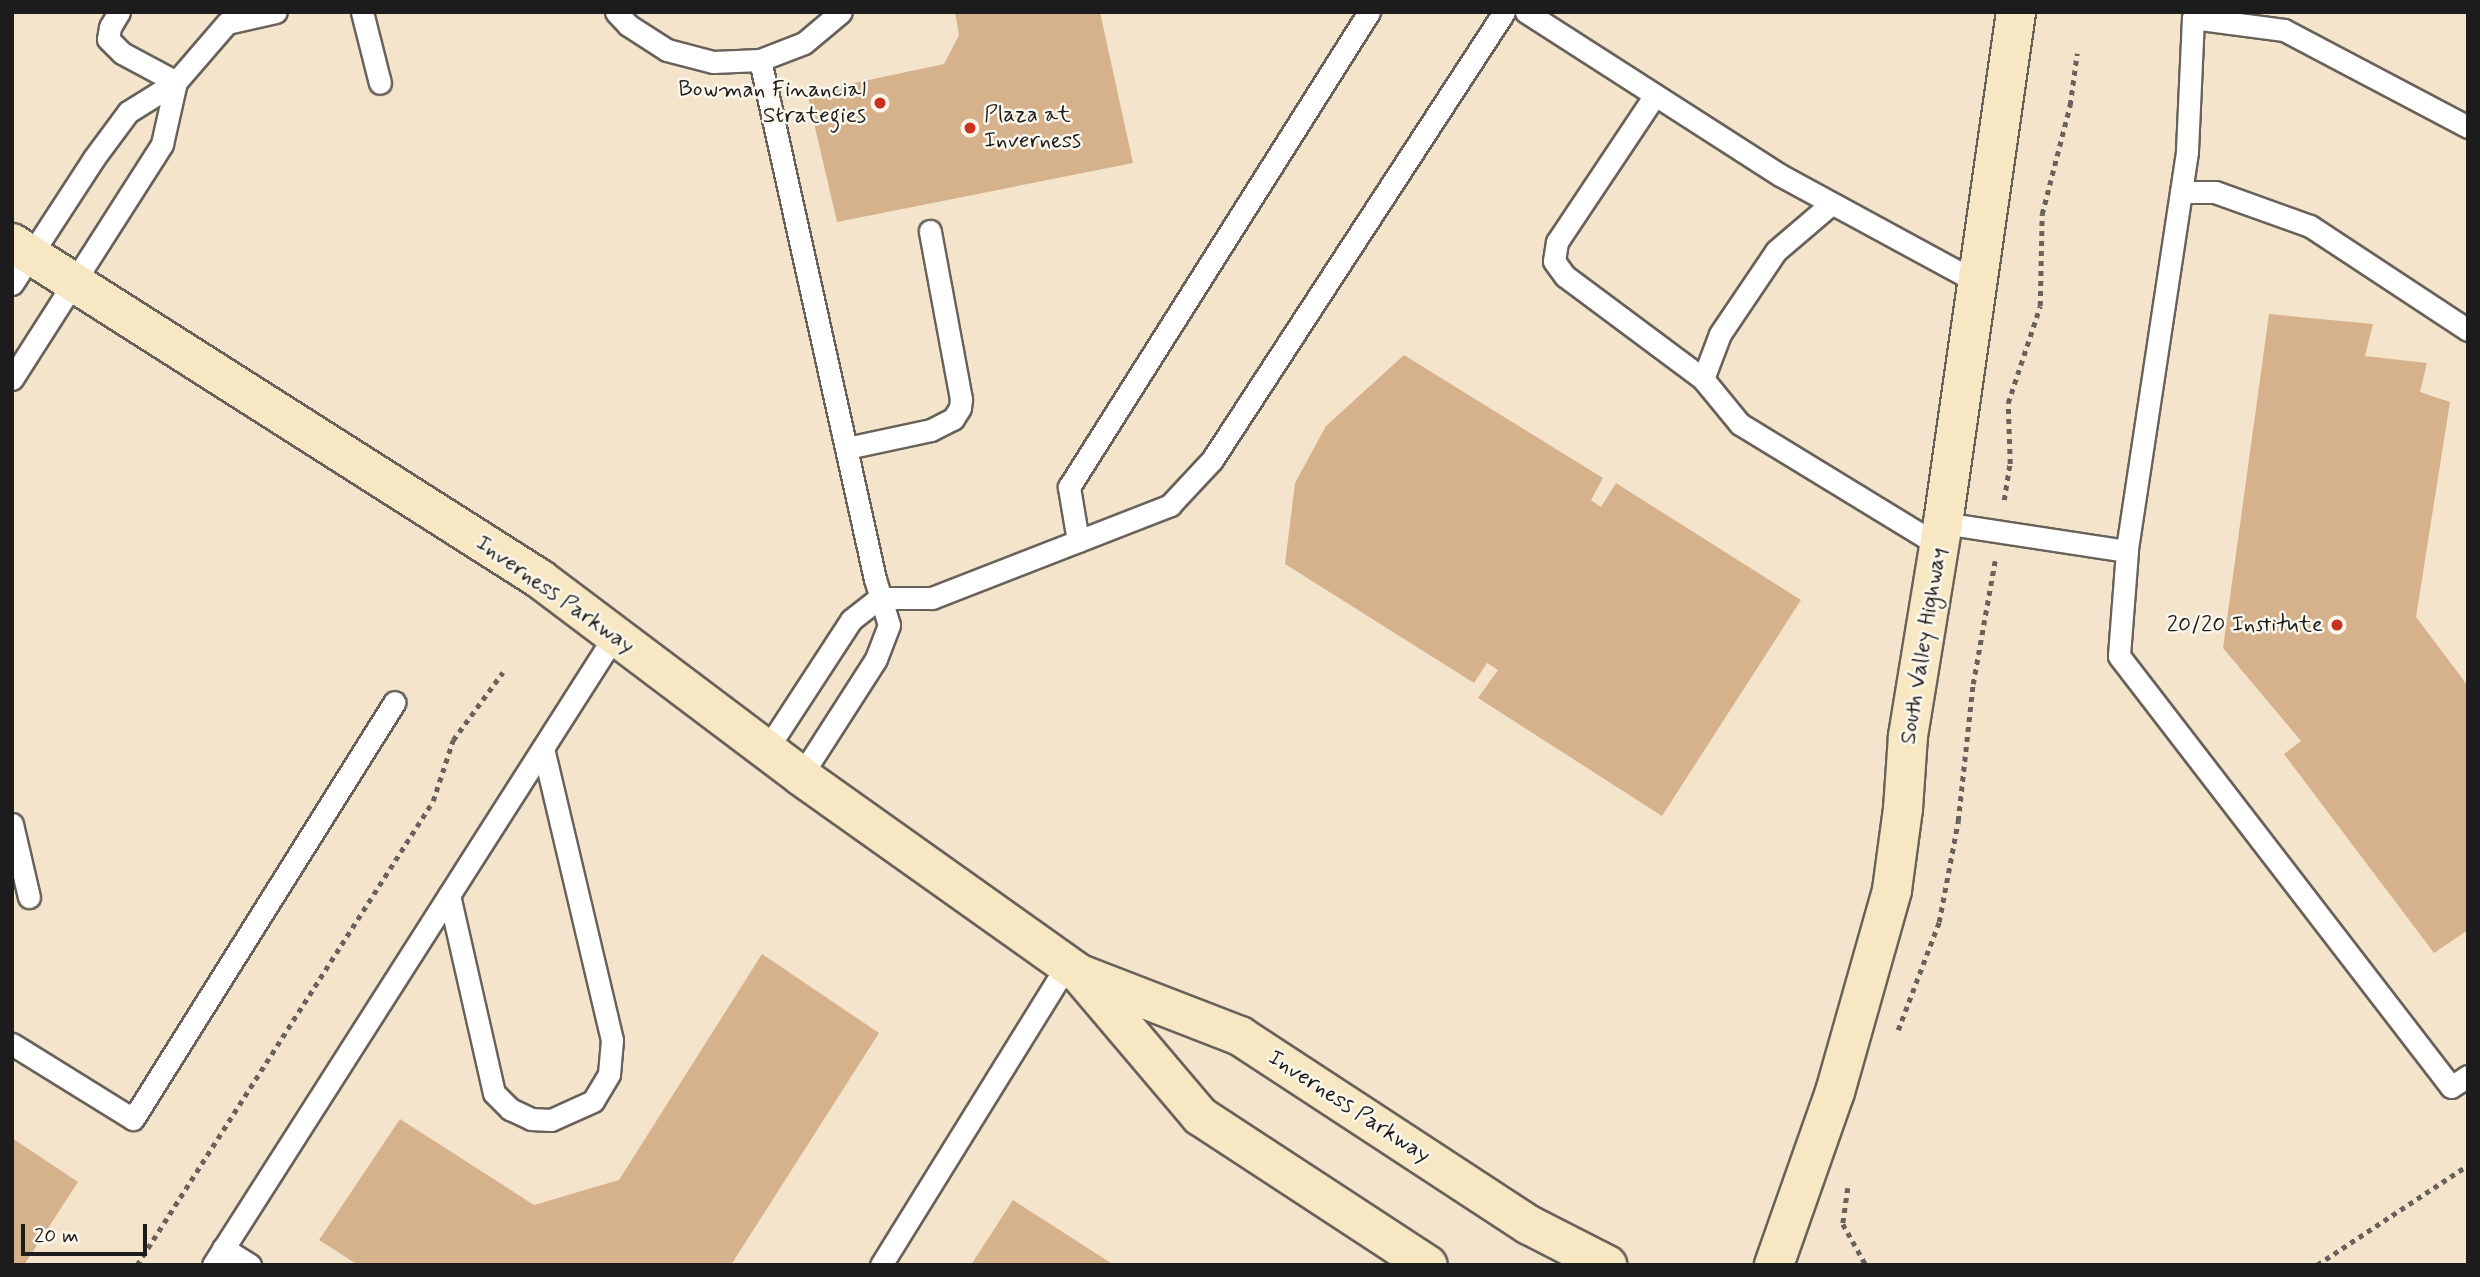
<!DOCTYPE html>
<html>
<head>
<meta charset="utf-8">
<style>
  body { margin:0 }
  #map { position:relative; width:2480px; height:1277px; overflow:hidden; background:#f5e4cc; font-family:Mynerve,sans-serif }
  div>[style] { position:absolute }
  .building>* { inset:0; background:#d6b28c }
  .path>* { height:4.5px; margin-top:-2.25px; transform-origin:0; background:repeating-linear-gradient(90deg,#68625a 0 5px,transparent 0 10px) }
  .roads { filter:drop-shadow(2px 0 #68625a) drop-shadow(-2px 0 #68625a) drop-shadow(0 2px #68625a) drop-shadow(0 -2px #68625a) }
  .lane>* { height:21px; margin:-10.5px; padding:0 10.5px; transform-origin:10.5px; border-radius:10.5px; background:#fff }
  .secondary>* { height:38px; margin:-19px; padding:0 19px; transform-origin:19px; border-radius:19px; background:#f7e8c3 }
  .dots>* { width:19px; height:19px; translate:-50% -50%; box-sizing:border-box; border:4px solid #fbf7ec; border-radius:50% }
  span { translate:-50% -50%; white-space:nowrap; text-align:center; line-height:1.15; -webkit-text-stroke:5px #fbf7ec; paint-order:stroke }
  .poi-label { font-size:23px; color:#1c1c1c }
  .right { translate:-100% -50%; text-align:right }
  .left { translate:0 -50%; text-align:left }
  .street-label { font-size:23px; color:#1c1c1c }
  .frame { position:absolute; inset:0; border:14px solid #1c1c1c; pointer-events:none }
  .scale { position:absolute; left:21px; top:1224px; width:126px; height:32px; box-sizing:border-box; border:4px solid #1c1c1c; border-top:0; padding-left:9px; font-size:21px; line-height:24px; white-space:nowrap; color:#1c1c1c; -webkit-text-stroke:5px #fbf7ec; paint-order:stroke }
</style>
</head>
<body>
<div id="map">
  <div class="building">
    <div style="clip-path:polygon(955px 12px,1100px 12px,1133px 163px,837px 222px,807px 93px,944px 64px,959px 35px)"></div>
    <div style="clip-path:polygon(2269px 314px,2373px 324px,2365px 356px,2427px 363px,2420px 392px,2450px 402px,2416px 617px,2468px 686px,2468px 930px,2434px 953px,2284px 754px,2301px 741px,2223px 648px)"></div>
    <div style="clip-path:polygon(1404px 355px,1603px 478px,1591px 500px,1601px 507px,1616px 483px,1801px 600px,1662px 816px,1478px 698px,1498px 670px,1487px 663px,1474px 683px,1285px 564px,1295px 483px,1326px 426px)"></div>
    <div style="clip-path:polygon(762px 954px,879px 1033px,731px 1265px,358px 1265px,319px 1240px,400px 1119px,534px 1205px,619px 1180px)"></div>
    <div style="clip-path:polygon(12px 1138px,78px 1182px,24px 1265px,12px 1265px)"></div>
    <div style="clip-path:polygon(1013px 1200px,1114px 1265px,971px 1265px)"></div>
  </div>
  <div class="path">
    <div style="left:2004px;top:500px;width:36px;rotate:-81deg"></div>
    <div style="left:2010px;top:464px;width:61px;rotate:-91.9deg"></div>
    <div style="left:2008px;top:403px;width:102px;rotate:-71.7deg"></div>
    <div style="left:2040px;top:306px;width:92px;rotate:-88.8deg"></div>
    <div style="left:2042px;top:214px;width:113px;rotate:-75.6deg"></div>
    <div style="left:2070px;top:105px;width:52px;rotate:-82.3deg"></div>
    <div style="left:1898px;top:1030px;width:116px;rotate:-69.2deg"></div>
    <div style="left:1939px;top:922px;width:103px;rotate:-79.3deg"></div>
    <div style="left:1958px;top:821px;width:138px;rotate:-83.8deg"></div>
    <div style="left:1973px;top:684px;width:125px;rotate:-79.9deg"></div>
    <div style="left:1848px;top:1188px;width:36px;rotate:98deg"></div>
    <div style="left:1843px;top:1224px;width:47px;rotate:60.7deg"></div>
    <div style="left:137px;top:1265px;width:550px;rotate:-57.46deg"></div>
    <div style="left:433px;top:801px;width:64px;rotate:-71.8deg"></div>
    <div style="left:453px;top:740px;width:84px;rotate:-53.7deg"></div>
    <div style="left:2317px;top:1265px;width:181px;rotate:-33.5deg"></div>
  </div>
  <div class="roads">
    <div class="lane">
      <div style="left:119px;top:12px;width:17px;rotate:121deg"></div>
      <div style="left:110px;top:27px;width:12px;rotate:99deg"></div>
      <div style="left:108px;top:39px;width:20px;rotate:45deg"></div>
      <div style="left:122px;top:53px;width:61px;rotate:28.2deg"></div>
      <div style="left:362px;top:12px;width:73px;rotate:75.8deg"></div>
      <div style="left:616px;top:12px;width:18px;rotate:47deg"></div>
      <div style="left:628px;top:25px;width:46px;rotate:32.7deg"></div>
      <div style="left:667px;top:50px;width:48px;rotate:14.6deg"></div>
      <div style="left:713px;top:62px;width:47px;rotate:-2.4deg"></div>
      <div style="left:760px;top:60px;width:47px;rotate:-21.1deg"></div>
      <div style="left:804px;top:43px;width:48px;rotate:-40deg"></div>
      <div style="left:1526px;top:12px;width:302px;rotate:32.7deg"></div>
      <div style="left:1780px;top:175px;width:224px;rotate:28.5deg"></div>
      <div style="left:760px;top:60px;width:532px;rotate:77.51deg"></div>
      <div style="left:875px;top:579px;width:48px;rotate:73.1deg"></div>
      <div style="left:889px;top:625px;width:36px;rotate:111deg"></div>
      <div style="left:876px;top:659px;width:139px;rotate:122.7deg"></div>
      <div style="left:1655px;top:95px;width:177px;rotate:123.7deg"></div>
      <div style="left:1557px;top:242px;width:19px;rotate:99deg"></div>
      <div style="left:1554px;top:261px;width:19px;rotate:54deg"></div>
      <div style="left:1565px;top:276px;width:172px;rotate:36.7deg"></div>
      <div style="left:2468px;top:127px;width:208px;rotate:-152.2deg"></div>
      <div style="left:2284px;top:30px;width:92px;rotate:-172.5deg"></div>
      <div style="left:2193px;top:18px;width:134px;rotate:92.6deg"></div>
      <div style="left:2187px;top:152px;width:403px;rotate:98.6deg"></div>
      <div style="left:2127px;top:551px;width:105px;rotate:94.4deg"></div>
      <div style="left:2119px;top:656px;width:544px;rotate:52.39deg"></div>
      <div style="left:2451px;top:1087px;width:20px;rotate:-33deg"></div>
      <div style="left:2181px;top:192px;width:34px"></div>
      <div style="left:2215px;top:192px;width:101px;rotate:19.7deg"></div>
      <div style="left:2310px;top:226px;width:189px;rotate:33.4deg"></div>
      <div style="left:1831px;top:204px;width:72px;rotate:139.5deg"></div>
      <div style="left:1776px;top:251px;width:100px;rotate:124deg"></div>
      <div style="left:1720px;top:334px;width:48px;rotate:110.7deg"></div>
      <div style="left:1703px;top:379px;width:58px;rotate:50.6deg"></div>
      <div style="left:1740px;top:424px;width:232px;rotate:31.4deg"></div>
      <div style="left:12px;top:284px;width:150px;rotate:-56.9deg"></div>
      <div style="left:94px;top:158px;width:57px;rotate:-53.5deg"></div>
      <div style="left:128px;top:112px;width:57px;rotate:-32deg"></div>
      <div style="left:176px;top:82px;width:78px;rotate:-49.2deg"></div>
      <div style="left:227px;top:23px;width:50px;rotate:-12.7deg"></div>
      <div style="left:12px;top:379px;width:279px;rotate:-57.4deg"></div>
      <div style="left:162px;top:144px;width:64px;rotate:-77.3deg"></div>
      <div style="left:847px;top:448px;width:86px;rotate:-12.1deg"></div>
      <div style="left:931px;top:430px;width:25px;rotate:-27deg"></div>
      <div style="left:953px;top:419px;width:13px;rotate:-58deg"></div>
      <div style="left:960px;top:408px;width:9px;rotate:-84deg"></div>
      <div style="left:961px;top:399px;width:171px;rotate:-100.5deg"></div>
      <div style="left:1943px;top:523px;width:186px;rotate:8.7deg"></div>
      <div style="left:1078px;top:541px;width:55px;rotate:-99.5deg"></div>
      <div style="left:1069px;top:487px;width:562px;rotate:-57.72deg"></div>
      <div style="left:767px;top:749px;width:154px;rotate:-56.9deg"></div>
      <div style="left:851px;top:620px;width:36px;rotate:-38deg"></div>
      <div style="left:879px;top:598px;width:53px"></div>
      <div style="left:932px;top:598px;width:256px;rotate:-21.3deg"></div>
      <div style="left:1170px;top:505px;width:62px;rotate:-47deg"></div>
      <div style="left:1212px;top:460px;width:535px;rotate:-56.9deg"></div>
      <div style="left:12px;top:824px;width:75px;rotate:76.9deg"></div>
      <div style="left:449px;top:895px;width:203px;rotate:77.2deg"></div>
      <div style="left:494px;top:1093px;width:23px;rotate:45deg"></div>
      <div style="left:510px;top:1109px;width:23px;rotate:25deg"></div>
      <div style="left:531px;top:1119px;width:20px;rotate:3deg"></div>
      <div style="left:551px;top:1120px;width:46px;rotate:-24.3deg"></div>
      <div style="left:593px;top:1101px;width:31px;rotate:-59deg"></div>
      <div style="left:609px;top:1074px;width:34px;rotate:-85deg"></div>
      <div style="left:612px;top:1040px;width:300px;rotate:-103.3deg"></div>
      <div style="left:12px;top:1044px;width:142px;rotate:31.8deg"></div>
      <div style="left:133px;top:1119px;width:492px;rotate:-57.9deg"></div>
      <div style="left:223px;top:1248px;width:32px;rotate:32deg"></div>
      <div style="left:213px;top:1265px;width:747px;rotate:-57.46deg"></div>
      <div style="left:881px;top:1265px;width:353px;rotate:-58.2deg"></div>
    </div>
    <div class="secondary">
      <div style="left:12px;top:243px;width:626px;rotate:32.47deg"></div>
      <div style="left:540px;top:579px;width:327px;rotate:37deg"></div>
      <div style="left:801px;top:776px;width:342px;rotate:35.4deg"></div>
      <div style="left:1080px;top:974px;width:172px;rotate:21.2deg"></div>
      <div style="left:1240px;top:1036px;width:345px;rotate:33.2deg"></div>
      <div style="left:1529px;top:1225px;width:88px;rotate:27.1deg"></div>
      <div style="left:1083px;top:978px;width:181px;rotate:49.7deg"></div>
      <div style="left:1200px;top:1116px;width:272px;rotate:33.2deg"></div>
      <div style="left:1774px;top:1265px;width:183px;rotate:-70.6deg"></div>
      <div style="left:1835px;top:1092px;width:210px;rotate:-74.2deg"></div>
      <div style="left:1892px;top:890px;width:82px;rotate:-82.3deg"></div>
      <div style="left:1903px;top:809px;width:73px;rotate:-86.1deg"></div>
      <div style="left:1908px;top:736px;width:216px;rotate:-80.7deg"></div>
      <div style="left:1943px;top:523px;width:516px;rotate:-81.87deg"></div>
    </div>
  </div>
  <div class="dots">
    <div style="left:880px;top:103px;background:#c8321e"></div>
    <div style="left:970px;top:128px;background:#c8321e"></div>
    <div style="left:2337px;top:625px;background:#c8321e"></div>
  </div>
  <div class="poi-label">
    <span class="right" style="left:866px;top:103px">Bowman Financial<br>Strategies</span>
    <span class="left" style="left:984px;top:128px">Plaza at<br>Inverness</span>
    <span class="right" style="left:2323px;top:625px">20/20 Institute</span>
  </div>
  <div class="street-label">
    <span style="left:555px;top:595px;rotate:35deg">Inverness Parkway</span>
    <span style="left:1924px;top:646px;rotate:-81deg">South Valley Highway</span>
    <span style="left:1349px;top:1107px;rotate:33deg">Inverness Parkway</span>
  </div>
  <div class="frame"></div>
  <div class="scale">20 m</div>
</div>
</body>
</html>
